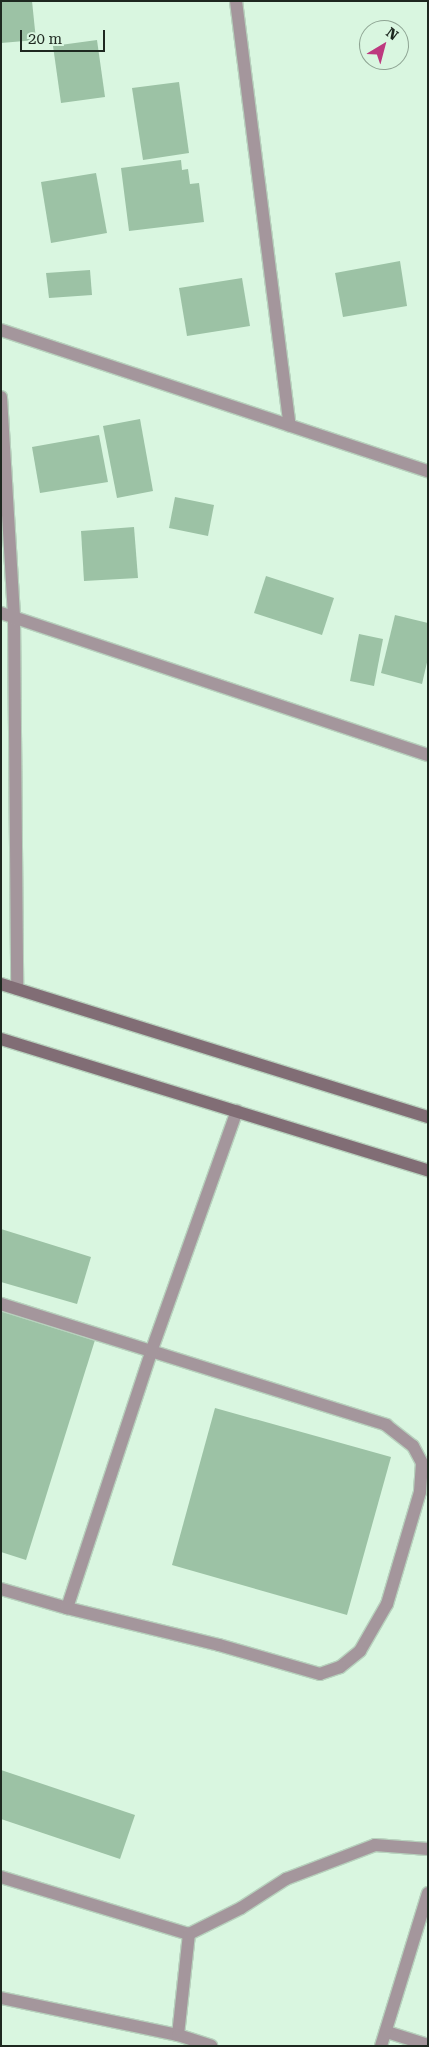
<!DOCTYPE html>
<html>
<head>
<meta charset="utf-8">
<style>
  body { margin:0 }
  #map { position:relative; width:429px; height:2047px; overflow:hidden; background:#d9f6e0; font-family:"Roboto Serif",serif }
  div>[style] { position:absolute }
  .building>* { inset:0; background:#9cc2a5 }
  .roads { filter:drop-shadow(1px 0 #b7d1bd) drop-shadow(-1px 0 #b7d1bd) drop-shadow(0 1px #b7d1bd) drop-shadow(0 -1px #b7d1bd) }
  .lane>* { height:12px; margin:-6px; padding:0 6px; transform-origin:6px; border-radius:6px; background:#a4969c }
  .street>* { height:12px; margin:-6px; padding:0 6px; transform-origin:6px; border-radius:6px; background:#a4969c }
  .secondary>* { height:12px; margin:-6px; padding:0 6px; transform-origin:6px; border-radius:6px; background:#816d75 }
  span { translate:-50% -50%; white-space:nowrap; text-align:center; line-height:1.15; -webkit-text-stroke:5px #d9f6e0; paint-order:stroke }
  .frame { position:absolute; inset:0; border:2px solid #1e2820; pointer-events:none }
  .north { position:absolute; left:359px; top:20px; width:50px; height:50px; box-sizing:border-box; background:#d9f6e0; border:1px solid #8ea493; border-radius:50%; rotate:37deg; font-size:14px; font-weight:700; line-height:20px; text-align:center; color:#1e2820 }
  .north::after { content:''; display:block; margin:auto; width:18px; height:22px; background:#bd397f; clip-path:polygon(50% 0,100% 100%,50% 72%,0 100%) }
  .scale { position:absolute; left:20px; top:30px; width:85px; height:22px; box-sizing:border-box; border:2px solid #1e2820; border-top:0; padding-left:6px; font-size:15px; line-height:18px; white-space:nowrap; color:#1e2820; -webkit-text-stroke:4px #d9f6e0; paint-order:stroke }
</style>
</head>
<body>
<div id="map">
  <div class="building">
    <div style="clip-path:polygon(32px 1px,36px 40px,1px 43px,1px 2px)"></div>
    <div style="clip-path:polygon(97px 40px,105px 97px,61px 103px,53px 46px)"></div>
    <div style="clip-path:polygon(179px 82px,189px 153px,143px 160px,132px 88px)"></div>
    <div style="clip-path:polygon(181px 160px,182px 170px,188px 169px,190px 184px,199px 183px,204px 222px,129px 231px,121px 168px)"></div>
    <div style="clip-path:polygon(96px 173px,107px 233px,51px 243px,41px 182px)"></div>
    <div style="clip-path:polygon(400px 261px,407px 306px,343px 317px,335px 273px)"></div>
    <div style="clip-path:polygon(90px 270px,92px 295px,49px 298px,46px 273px)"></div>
    <div style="clip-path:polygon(242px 278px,250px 326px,187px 336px,179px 288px)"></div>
    <div style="clip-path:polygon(140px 419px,153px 491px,117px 498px,103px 426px)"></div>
    <div style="clip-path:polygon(99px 435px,108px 482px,40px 493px,32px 447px)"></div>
    <div style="clip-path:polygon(175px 497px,214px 505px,208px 536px,169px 528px)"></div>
    <div style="clip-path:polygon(134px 527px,138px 578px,84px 581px,81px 531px)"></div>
    <div style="clip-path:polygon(266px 576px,334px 598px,322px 635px,254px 613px)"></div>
    <div style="clip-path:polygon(395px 615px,428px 623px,428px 658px,422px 684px,381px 673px)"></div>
    <div style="clip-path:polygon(359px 634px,383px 639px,374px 686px,350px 681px)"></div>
    <div style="clip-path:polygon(1px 1229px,91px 1257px,77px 1304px,1px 1282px)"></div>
    <div style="clip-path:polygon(1px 1311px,95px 1340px,26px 1560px,1px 1552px)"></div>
    <div style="clip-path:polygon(215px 1408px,391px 1457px,347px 1615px,172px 1565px)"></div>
    <div style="clip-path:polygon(1px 1770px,135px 1815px,120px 1859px,1px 1819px)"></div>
  </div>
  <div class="roads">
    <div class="lane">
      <div style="left:1px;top:1304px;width:404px;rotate:17.4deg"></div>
      <div style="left:386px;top:1425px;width:34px;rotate:38deg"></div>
      <div style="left:413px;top:1446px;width:19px;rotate:62deg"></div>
      <div style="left:422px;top:1463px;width:29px;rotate:94deg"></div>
      <div style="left:420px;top:1492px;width:117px;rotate:106.4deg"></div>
      <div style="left:387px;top:1604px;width:54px;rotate:119.9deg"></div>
      <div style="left:360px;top:1651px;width:26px;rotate:141deg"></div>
      <div style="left:340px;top:1667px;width:21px;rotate:161deg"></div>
      <div style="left:320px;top:1674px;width:105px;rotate:-164deg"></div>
      <div style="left:219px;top:1645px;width:156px;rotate:-166.3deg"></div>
      <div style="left:1px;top:1589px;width:69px;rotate:16.1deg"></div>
      <div style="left:67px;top:1608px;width:269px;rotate:-71.8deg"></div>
      <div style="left:151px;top:1352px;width:256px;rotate:-70.4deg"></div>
      <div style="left:1px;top:1877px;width:196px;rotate:16.9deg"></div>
      <div style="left:189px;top:1934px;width:58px;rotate:-26.6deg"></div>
      <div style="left:241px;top:1908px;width:54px;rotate:-32.8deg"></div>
      <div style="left:286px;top:1879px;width:95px;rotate:-20.9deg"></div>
      <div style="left:375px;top:1845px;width:53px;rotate:4.3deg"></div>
      <div style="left:178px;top:2035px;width:102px;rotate:-83.8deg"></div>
    </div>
    <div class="street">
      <div style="left:236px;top:1px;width:428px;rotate:82.8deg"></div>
      <div style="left:1px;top:330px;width:450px;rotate:18.3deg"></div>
      <div style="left:1px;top:397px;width:220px;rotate:86.6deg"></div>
      <div style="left:14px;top:617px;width:372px;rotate:89.5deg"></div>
      <div style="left:1px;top:613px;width:450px;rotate:18.4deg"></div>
      <div style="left:1px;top:1998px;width:181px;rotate:11.8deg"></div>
      <div style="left:178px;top:2035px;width:35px;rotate:18deg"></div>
      <div style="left:387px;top:2032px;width:43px;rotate:17.6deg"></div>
      <div style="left:381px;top:2046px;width:160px;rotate:-72.9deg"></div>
    </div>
    <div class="secondary">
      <div style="left:1px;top:984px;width:447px;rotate:17.3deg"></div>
      <div style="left:1px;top:1039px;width:447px;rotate:17.1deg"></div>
    </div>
  </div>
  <div class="frame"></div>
  <div class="north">N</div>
  <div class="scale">20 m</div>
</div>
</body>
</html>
